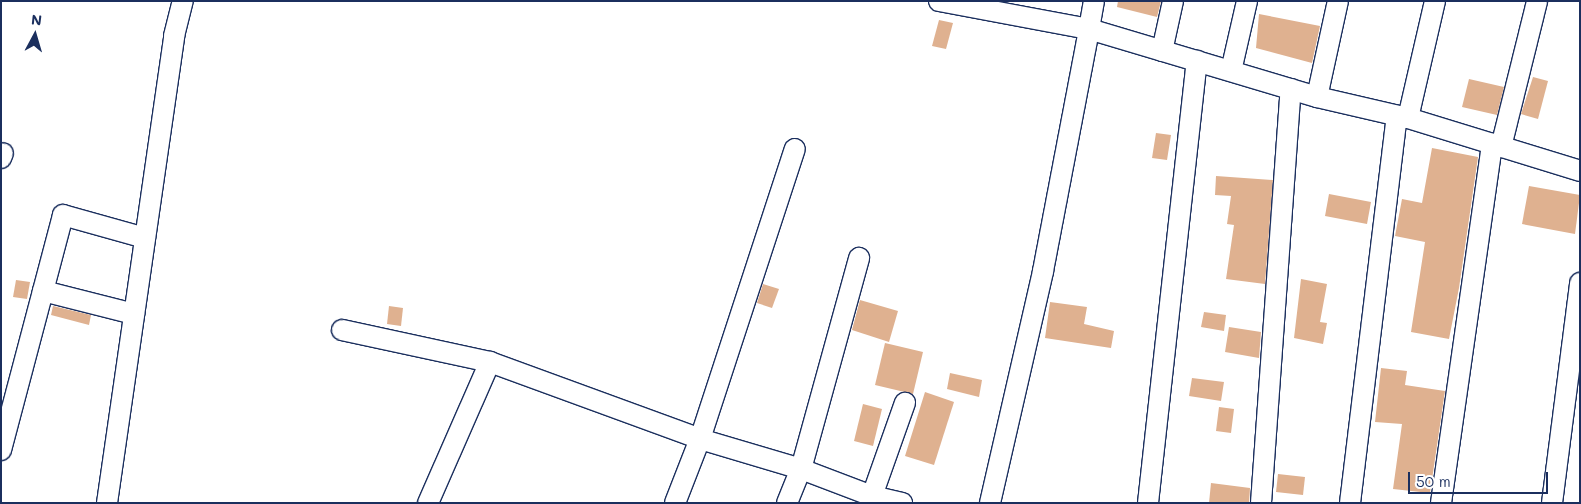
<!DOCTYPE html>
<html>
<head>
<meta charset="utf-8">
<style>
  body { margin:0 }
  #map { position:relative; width:1581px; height:504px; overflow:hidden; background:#fff; font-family:Mali,sans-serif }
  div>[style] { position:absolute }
  .building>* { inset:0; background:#dfb190 }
  .roads { filter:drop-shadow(1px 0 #1b2f5e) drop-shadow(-1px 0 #1b2f5e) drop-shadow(0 1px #1b2f5e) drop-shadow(0 -1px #1b2f5e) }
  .minor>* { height:20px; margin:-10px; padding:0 10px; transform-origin:10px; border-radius:10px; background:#fff }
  span { translate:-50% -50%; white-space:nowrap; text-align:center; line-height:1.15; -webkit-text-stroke:4.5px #fff; paint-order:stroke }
  .frame { position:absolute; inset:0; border:2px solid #1b2f5e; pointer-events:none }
  .north { position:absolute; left:10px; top:10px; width:50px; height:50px; -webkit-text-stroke:4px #fff; paint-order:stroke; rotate:6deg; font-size:14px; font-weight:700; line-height:20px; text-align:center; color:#1b2f5e }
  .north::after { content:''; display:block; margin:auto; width:18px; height:22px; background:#1b2f5e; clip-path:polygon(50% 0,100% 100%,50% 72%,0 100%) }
  .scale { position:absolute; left:1408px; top:472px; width:140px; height:22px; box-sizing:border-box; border:2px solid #1b2f5e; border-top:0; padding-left:6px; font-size:15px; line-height:18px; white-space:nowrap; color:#1b2f5e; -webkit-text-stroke:4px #fff; paint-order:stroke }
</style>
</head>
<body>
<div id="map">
  <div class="building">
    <div style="clip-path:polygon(1118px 1px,1161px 1px,1157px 17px,1117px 7px)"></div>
    <div style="clip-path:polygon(1259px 14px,1320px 26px,1312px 63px,1256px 48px)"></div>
    <div style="clip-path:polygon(939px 20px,953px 23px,946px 49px,932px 46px)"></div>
    <div style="clip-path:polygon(1533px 77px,1548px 81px,1538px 119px,1521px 114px)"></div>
    <div style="clip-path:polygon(1469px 79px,1504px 87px,1497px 115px,1462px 107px)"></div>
    <div style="clip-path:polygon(1156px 133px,1171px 135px,1167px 160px,1152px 158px)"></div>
    <div style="clip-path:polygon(1432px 148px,1478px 157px,1459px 288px,1449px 339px,1411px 332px,1425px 242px,1395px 236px,1402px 199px,1422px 203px)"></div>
    <div style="clip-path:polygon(1216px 176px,1273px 180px,1265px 284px,1226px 279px,1234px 225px,1227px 224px,1231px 196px,1215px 195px)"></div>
    <div style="clip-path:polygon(1529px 186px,1580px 195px,1575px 234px,1522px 224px)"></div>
    <div style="clip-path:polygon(1329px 194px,1371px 202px,1367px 224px,1325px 216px)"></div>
    <div style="clip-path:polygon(1301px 279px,1327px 284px,1320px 322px,1327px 323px,1323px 344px,1294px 338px)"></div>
    <div style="clip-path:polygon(16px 280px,30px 282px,27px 299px,13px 297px)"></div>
    <div style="clip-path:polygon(763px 284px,779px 289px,772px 308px,757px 303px)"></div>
    <div style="clip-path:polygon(860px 300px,898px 311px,889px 342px,852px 330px)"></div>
    <div style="clip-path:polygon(1050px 302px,1087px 307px,1084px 324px,1114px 331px,1111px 348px,1045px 338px)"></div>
    <div style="clip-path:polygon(53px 306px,91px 315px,89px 325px,51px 315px)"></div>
    <div style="clip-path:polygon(389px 306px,403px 308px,401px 326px,387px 324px)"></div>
    <div style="clip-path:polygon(1204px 312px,1226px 315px,1224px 331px,1201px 327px)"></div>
    <div style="clip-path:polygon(1229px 327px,1261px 332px,1259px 358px,1225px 352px)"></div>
    <div style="clip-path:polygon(885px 343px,923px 352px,913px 394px,875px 385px)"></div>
    <div style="clip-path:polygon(1381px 368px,1407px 371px,1405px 385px,1445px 391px,1430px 493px,1393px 489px,1402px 424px,1375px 422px)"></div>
    <div style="clip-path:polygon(950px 373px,982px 380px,979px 397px,947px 389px)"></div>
    <div style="clip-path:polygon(1192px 378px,1224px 382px,1221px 401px,1189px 396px)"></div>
    <div style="clip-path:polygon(925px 392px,954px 402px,934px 465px,905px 456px)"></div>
    <div style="clip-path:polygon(863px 404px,882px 409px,873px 446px,854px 441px)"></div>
    <div style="clip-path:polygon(1219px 407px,1234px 409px,1231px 433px,1216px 431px)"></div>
    <div style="clip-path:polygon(1278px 474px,1305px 477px,1303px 495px,1276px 492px)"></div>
    <div style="clip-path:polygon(1211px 483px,1250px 488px,1249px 503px,1209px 503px)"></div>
  </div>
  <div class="roads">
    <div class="minor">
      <div style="left:939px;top:1px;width:153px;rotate:10.6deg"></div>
      <div style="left:1089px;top:29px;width:28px;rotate:-80deg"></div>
      <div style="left:1162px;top:51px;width:51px;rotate:-77.6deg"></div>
      <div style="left:1231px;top:71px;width:72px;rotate:-77.1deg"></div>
      <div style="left:1317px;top:97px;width:98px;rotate:-77.7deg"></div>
      <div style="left:1408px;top:118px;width:120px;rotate:-77deg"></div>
      <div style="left:1501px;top:147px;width:150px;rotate:-76.1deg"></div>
      <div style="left:1px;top:158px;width:5px;rotate:-68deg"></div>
      <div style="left:43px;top:291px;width:94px;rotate:14.2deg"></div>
      <div style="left:342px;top:330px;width:151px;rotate:12.2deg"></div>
      <div style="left:490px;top:362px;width:224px;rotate:20.1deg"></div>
      <div style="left:700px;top:439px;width:105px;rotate:16.5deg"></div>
      <div style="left:801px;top:469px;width:76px;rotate:20.8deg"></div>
      <div style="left:872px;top:496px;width:31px;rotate:13deg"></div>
      <div style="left:1px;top:450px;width:243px;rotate:-75.2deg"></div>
      <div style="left:63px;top:215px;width:85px;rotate:15.7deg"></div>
      <div style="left:872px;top:496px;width:99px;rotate:-70.5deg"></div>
      <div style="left:107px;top:503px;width:472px;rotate:-81.8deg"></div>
      <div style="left:174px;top:36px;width:36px;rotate:-76deg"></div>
      <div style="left:428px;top:503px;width:154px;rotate:-66.3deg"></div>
      <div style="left:675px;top:503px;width:69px;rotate:-68.7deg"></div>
      <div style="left:700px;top:439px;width:305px;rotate:-71.9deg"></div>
      <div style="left:787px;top:503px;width:37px;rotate:-68deg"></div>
      <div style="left:801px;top:469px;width:219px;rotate:-74.6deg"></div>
      <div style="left:990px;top:503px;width:238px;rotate:-77.1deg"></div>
      <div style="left:1043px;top:271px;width:246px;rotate:-79.2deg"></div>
      <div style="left:1089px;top:29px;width:238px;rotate:16.6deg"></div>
      <div style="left:1317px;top:97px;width:93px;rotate:13deg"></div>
      <div style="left:1408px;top:118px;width:180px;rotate:17.1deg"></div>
      <div style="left:1148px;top:503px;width:445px;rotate:-83.7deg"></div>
      <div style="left:1261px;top:503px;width:415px;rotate:-85.9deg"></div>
      <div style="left:1350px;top:503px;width:390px;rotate:-83.1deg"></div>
      <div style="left:1441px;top:503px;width:363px;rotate:-81.9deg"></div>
      <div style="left:1552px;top:503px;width:222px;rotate:-82.7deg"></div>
    </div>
  </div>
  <div class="frame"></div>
  <div class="north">N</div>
  <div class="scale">50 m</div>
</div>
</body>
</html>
